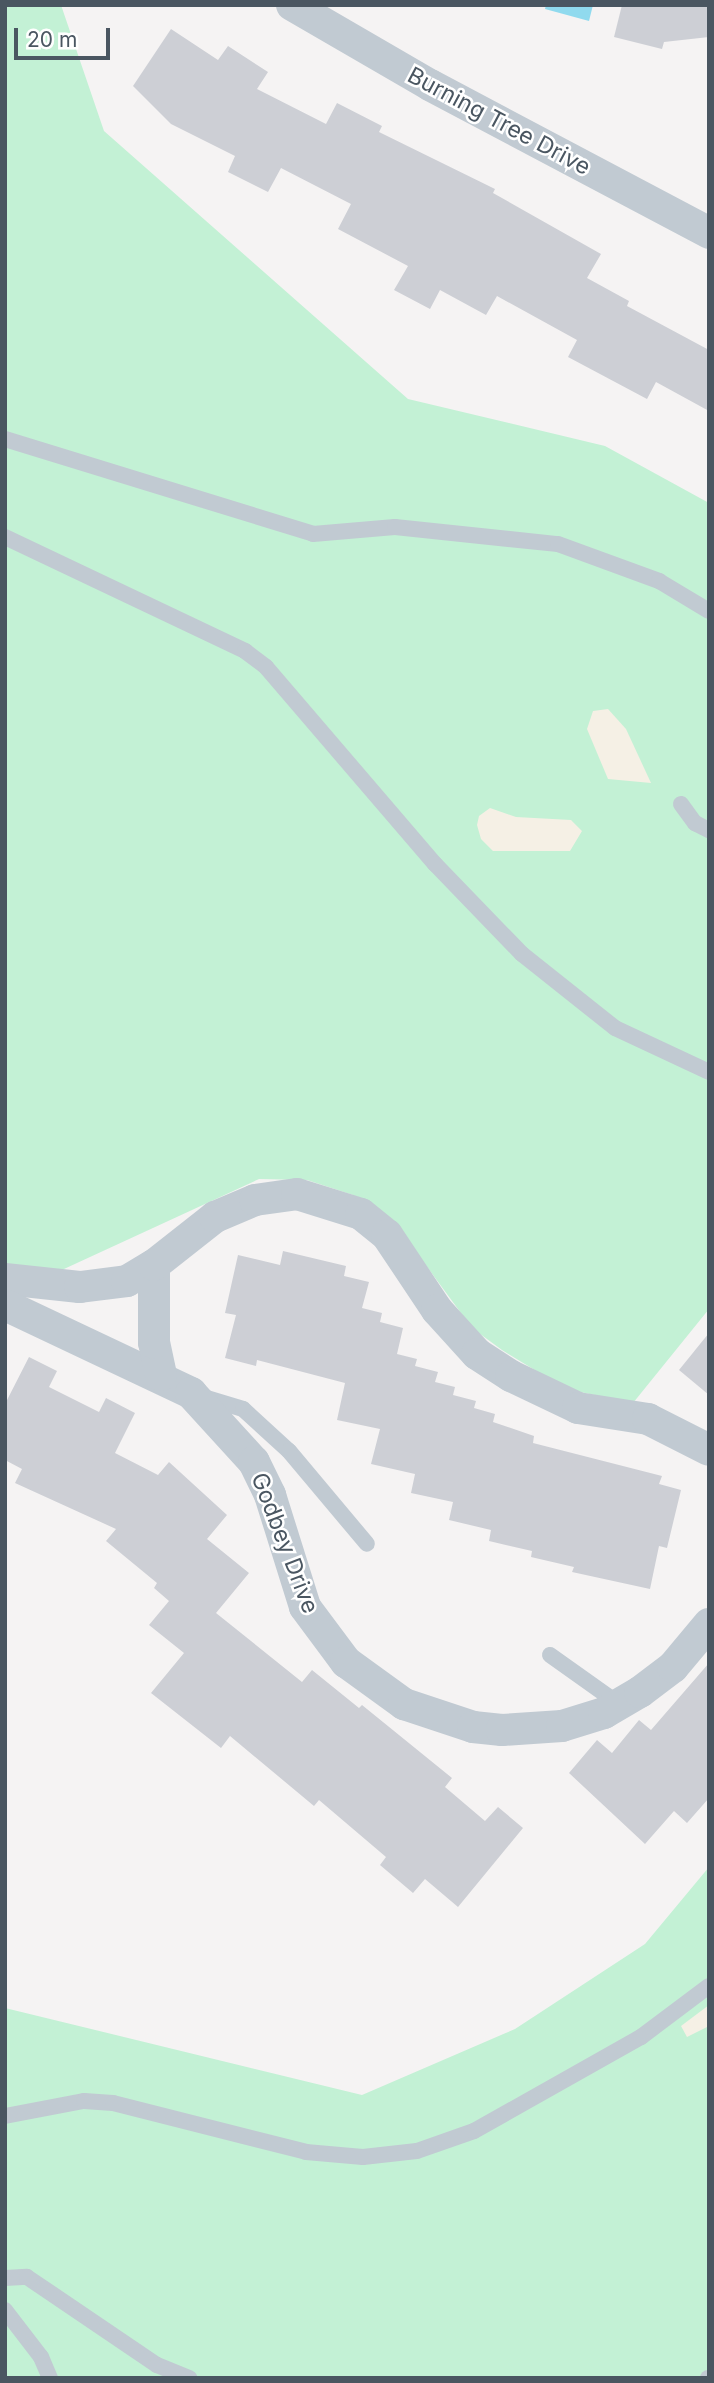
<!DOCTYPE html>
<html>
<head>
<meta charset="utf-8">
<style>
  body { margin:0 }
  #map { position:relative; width:714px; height:2383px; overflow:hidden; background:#f5f3f3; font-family:Inter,sans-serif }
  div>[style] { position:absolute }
  .green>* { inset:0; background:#c3f1d5 }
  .sand>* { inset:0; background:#f5f0e5 }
  .water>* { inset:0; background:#90daee }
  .building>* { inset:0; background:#cdcfd5 }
  .lane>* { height:16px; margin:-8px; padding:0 8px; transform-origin:8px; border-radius:8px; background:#c1cad2 }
  .street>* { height:32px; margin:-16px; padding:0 16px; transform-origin:16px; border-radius:16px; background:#c1cad2 }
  span { translate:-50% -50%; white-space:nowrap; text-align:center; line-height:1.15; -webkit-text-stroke:5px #fff; paint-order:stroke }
  .street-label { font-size:23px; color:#4a5661 }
  .frame { position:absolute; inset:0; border:7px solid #4a5661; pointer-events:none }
  .scale { position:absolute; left:14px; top:28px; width:96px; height:32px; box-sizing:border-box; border:4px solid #4a5661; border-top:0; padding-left:9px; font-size:21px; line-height:24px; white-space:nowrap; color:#4a5661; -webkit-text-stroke:5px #fff; paint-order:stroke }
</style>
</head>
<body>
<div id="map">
  <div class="green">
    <div style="clip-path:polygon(5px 5px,61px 5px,104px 131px,408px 399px,605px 446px,709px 503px,709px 1309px,633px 1403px,566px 1389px,502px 1350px,472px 1328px,397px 1226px,353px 1195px,307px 1180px,259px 1179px,51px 1275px,5px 1264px)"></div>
    <div style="clip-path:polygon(709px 1867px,709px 2378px,5px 2378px,5px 2008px,362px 2095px,515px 2029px,645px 1944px)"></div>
  </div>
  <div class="sand">
    <div style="clip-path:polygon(608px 709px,626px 729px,651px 783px,608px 779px,587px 729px,593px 711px)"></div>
    <div style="clip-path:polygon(490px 808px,516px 817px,571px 820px,582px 831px,570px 851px,493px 851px,481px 839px,477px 825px,479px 816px)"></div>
    <div style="clip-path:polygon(709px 2005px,709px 2026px,687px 2037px,681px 2026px)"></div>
  </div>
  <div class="water">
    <div style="clip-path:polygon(546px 5px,593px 5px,589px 21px,545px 9px)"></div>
  </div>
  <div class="building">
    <div style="clip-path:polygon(622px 5px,709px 5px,709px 37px,664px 42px,662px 49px,614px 37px)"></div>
    <div style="clip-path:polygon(171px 29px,218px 60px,228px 46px,268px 72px,257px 89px,326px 124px,337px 103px,382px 126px,379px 132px,495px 189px,493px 193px,601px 254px,587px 278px,629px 301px,627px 306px,709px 350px,709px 411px,656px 382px,647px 399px,568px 357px,577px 340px,497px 296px,486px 315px,440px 290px,430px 309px,394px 290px,408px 266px,338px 229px,351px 204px,281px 168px,268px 192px,228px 172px,235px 156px,171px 124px,133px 86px)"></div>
    <div style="clip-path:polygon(283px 1251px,346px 1266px,344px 1276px,369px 1282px,362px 1308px,382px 1313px,380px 1322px,403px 1328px,397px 1354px,417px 1359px,415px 1366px,438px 1372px,435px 1382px,455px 1387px,453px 1395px,476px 1401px,474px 1408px,495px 1414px,493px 1422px,534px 1436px,533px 1443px,662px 1476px,659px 1484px,681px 1490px,667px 1548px,659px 1546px,650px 1589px,572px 1572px,574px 1567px,531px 1557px,532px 1551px,489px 1541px,491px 1530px,449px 1520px,453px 1502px,411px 1493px,415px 1474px,371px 1464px,380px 1429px,337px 1420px,345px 1383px,257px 1360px,256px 1366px,225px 1358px,236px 1315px,225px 1313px,238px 1255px,280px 1265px)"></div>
    <div style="clip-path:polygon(709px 1333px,709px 1395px,679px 1370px)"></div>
    <div style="clip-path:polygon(29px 1357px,57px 1371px,49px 1387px,99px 1412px,106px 1398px,135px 1413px,115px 1453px,158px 1475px,169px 1462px,227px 1515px,207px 1539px,249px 1573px,216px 1613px,302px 1682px,312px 1670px,359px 1708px,362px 1705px,452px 1778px,445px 1787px,485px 1821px,498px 1807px,523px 1828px,458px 1907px,425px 1879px,413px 1893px,380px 1865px,386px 1857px,319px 1800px,314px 1806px,230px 1736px,221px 1748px,151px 1693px,184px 1653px,149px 1625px,169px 1601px,154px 1588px,157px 1583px,106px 1541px,116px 1529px,15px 1483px,22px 1469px,5px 1460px,5px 1404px)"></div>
    <div style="clip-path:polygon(709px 1663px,709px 1798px,687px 1823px,674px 1811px,645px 1844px,569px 1773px,597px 1740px,612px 1753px,639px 1720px,651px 1730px)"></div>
  </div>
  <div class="lane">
    <div style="left:5px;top:439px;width:322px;rotate:17.1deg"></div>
    <div style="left:313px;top:534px;width:82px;rotate:-4.9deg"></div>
    <div style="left:395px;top:527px;width:164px;rotate:6deg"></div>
    <div style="left:558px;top:544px;width:108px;rotate:20.1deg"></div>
    <div style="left:659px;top:581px;width:58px;rotate:31deg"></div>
    <div style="left:5px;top:537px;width:266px;rotate:25.4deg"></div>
    <div style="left:245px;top:651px;width:26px;rotate:37deg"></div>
    <div style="left:266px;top:667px;width:260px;rotate:49.4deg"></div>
    <div style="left:435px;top:864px;width:125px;rotate:46deg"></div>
    <div style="left:522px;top:954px;width:119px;rotate:38.5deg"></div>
    <div style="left:615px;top:1028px;width:104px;rotate:25.1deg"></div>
    <div style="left:681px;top:804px;width:24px;rotate:54deg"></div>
    <div style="left:695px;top:823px;width:16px;rotate:27deg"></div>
    <div style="left:200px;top:1396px;width:45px;rotate:16.8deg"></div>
    <div style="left:243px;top:1409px;width:62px;rotate:42.4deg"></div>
    <div style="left:289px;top:1451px;width:121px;rotate:50deg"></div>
    <div style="left:550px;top:1655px;width:85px;rotate:35.4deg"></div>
    <div style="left:5px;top:2116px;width:80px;rotate:-10.8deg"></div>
    <div style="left:84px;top:2101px;width:29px;rotate:4deg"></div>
    <div style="left:113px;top:2103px;width:199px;rotate:14.2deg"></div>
    <div style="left:306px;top:2152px;width:57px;rotate:5deg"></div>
    <div style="left:363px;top:2157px;width:54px;rotate:-6.3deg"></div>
    <div style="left:417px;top:2151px;width:60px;rotate:-19.3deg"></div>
    <div style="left:474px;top:2131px;width:192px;rotate:-29.4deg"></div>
    <div style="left:641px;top:2037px;width:85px;rotate:-36.9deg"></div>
    <div style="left:5px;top:2278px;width:22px;rotate:-3deg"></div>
    <div style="left:27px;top:2277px;width:157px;rotate:34.1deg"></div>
    <div style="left:157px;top:2365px;width:35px;rotate:22deg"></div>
    <div style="left:5px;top:2310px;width:59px;rotate:52.5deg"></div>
    <div style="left:41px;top:2357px;width:23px;rotate:67deg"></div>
    <div style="left:708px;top:2378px;width:1px"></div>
  </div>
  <div class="street">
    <div style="left:292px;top:5px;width:160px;rotate:30.1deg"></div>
    <div style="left:430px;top:85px;width:316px;rotate:27.9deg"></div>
    <div style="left:5px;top:1279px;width:75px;rotate:6.1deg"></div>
    <div style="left:80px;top:1287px;width:47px;rotate:-7.3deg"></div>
    <div style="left:127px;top:1281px;width:31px;rotate:-31deg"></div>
    <div style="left:5px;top:1305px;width:206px;rotate:25.3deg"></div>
    <div style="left:191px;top:1393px;width:93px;rotate:47.6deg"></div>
    <div style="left:254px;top:1462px;width:37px;rotate:64deg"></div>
    <div style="left:270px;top:1495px;width:117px;rotate:72.6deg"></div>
    <div style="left:305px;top:1607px;width:69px;rotate:53.3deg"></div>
    <div style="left:346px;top:1662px;width:72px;rotate:35.9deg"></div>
    <div style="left:404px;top:1704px;width:73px;rotate:18.4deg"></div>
    <div style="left:473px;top:1727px;width:29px;rotate:6deg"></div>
    <div style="left:502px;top:1730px;width:60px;rotate:-3.8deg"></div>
    <div style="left:562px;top:1726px;width:44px;rotate:-17.2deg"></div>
    <div style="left:604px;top:1713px;width:42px;rotate:-30.3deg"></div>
    <div style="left:640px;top:1692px;width:41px;rotate:-37.1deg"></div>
    <div style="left:673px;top:1667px;width:56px;rotate:-50.1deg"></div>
    <div style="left:161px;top:1375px;width:33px;rotate:-102deg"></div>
    <div style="left:154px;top:1343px;width:78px;rotate:-90deg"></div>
    <div style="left:154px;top:1265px;width:78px;rotate:-38.2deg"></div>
    <div style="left:215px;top:1217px;width:43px;rotate:-23deg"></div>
    <div style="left:255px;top:1200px;width:42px;rotate:-8.1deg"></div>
    <div style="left:297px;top:1194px;width:67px;rotate:17.4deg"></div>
    <div style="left:361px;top:1214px;width:33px;rotate:39deg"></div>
    <div style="left:387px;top:1235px;width:90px;rotate:56.3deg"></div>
    <div style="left:437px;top:1310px;width:59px;rotate:47.7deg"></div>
    <div style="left:477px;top:1354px;width:40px;rotate:32.9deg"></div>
    <div style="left:511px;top:1376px;width:74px;rotate:25.5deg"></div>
    <div style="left:578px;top:1408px;width:71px;rotate:8.9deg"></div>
    <div style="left:648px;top:1419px;width:68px;rotate:26.9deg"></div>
  </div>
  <div class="street-label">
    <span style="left:499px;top:121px;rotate:28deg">Burning Tree Drive</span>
    <span style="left:285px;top:1543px;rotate:69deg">Godbey Drive</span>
  </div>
  <div class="frame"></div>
  <div class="scale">20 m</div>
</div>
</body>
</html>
